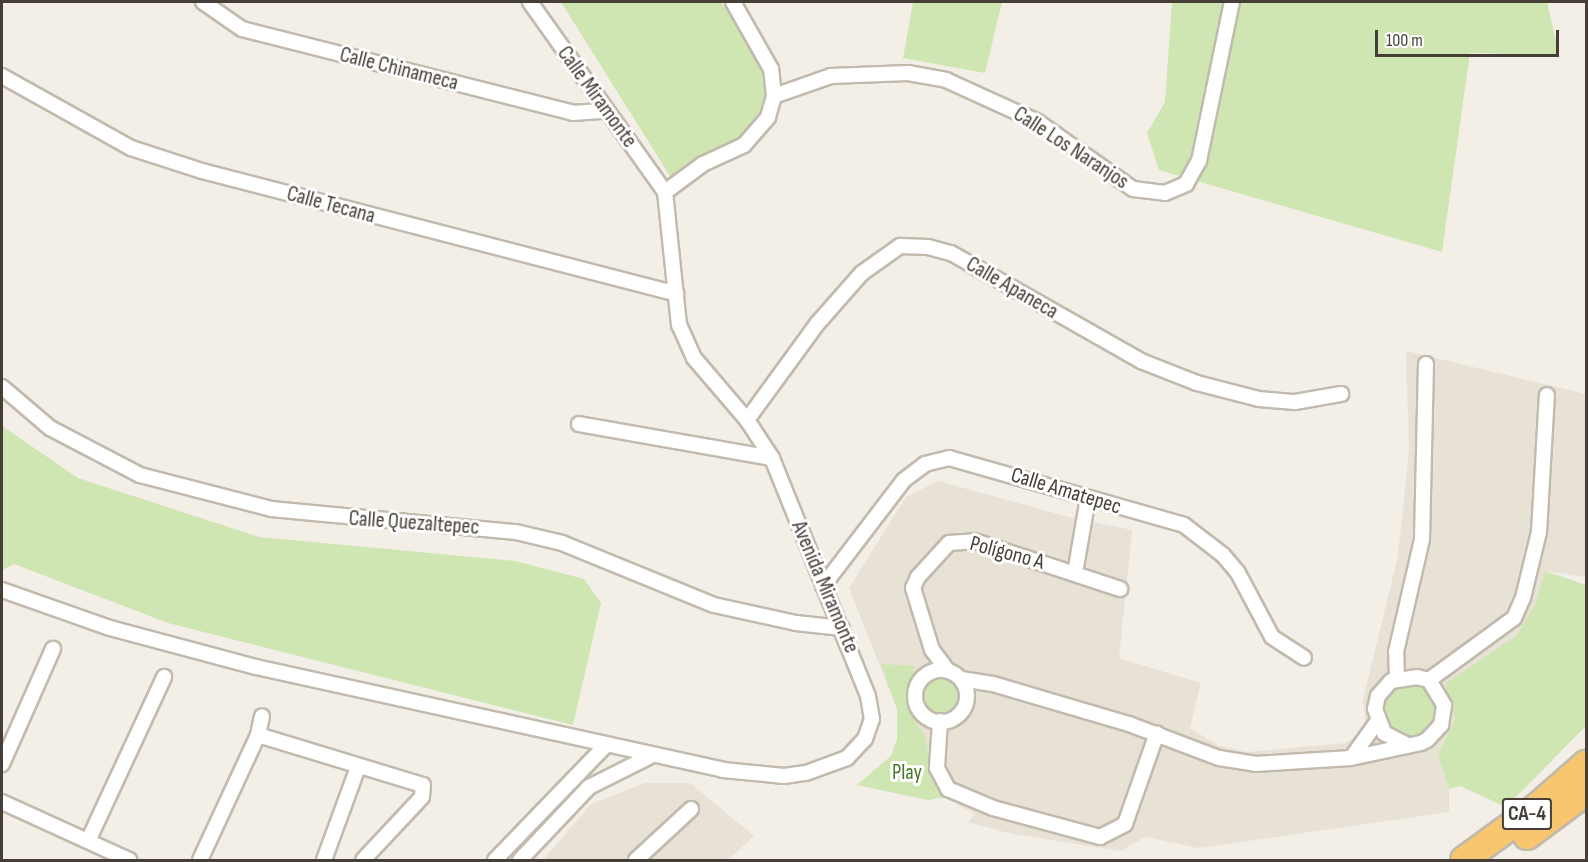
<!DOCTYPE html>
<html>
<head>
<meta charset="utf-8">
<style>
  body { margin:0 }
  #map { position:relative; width:1588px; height:862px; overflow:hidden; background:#f3efe7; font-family:"Sofia Sans Condensed",sans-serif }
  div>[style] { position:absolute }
  .residential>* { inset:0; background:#e7e1d6 }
  .green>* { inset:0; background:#cfe5b2 }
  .round { border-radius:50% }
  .roads { filter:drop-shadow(2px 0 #c1baad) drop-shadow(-2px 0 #c1baad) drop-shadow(0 2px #c1baad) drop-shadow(0 -2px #c1baad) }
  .street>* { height:14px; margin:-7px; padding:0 7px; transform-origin:7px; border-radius:7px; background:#fff }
  .street>.ring { margin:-7px; padding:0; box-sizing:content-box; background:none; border:14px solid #fff; border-radius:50% }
  .highway>* { height:26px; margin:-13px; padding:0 13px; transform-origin:13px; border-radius:13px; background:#f7c66f }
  span { translate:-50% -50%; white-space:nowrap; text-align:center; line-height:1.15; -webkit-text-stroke:6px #fff; paint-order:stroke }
  .shield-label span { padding:2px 4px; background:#fff; border:2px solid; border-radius:4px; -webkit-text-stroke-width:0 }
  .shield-label { font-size:21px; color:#463f37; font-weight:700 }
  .street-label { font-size:22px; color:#463f37 }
  .park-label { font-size:22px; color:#4a752c }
  .frame { position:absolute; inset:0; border:3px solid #463f37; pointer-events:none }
  .scale { position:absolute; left:1375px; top:30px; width:184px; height:27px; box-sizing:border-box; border:3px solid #463f37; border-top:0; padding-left:8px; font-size:18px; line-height:21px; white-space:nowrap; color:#463f37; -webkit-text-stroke:4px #fff; paint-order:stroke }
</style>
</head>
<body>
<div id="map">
  <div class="residential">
    <div style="clip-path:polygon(1406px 351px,1586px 394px,1586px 577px,1545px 571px,1535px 604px,1516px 636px,1446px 684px,1455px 719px,1438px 755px,1449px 789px,1449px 812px,1198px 848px,1145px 837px,1121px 851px,1012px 834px,968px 822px,975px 814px,944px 797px,928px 800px,857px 785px,891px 756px,897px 739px,897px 709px,849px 588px,906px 497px,938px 481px,1069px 517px,1132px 530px,1119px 658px,1201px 683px,1190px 728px,1219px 746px,1248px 752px,1346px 743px,1366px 727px,1363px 700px,1398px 556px,1409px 451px)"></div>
    <div style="clip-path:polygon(645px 783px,690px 783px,754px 836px,728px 860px,543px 860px,591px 804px)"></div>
  </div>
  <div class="green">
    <div style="clip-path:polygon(561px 2px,721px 2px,765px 69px,768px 93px,762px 117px,735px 141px,670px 176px)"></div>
    <div style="clip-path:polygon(913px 2px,1002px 2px,985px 73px,903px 58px)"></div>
    <div style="clip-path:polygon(1172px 2px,1547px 2px,1559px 55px,1470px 53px,1442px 252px,1159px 170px,1147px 133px,1165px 102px)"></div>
    <div style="clip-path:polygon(2px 426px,78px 478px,259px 537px,515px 561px,584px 579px,601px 603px,573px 725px,168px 623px,14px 564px,2px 570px)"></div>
    <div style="clip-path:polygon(1545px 571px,1586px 585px,1586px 726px,1506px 807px,1460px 786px,1449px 789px,1438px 755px,1455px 719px,1445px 684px,1516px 636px,1535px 604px)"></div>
    <div style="clip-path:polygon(881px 664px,915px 666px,907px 696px,910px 713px,925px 736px,931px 772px,944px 797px,928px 800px,857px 785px,891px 756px,897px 740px,897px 709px)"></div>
    <div class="round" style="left:922px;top:676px;width:40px;height:40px"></div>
    <div class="round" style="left:1382px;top:682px;width:56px;height:56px"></div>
  </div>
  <div class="roads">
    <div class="street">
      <div style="left:203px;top:2px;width:47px;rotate:34.7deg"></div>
      <div style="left:242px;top:29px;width:341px;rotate:14.2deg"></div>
      <div style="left:573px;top:113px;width:31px;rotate:-4deg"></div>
      <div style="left:2px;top:76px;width:148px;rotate:29.2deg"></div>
      <div style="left:131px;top:148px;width:75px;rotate:17.9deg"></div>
      <div style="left:202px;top:171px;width:490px;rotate:14.5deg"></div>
      <div style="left:774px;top:96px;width:60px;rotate:-19.3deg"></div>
      <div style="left:831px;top:76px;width:77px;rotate:-2.2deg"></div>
      <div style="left:908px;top:73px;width:39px;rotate:10deg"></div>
      <div style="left:946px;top:80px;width:101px;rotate:24.5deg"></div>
      <div style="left:1038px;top:122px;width:116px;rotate:35.2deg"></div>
      <div style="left:1133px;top:189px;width:32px;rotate:7deg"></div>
      <div style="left:1165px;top:193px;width:23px;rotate:-23deg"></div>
      <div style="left:1186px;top:184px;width:26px;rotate:-61deg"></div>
      <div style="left:1199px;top:161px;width:162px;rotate:-78.3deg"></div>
      <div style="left:665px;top:192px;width:47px;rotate:-36.4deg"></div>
      <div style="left:703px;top:164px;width:45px;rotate:-24.9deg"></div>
      <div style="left:744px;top:145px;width:37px;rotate:-49deg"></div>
      <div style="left:768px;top:117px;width:22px;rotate:-74deg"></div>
      <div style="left:774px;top:96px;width:27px;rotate:-96deg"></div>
      <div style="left:771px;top:69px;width:77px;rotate:-119.6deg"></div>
      <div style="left:2px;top:387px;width:63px;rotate:40.5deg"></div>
      <div style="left:50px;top:428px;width:102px;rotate:27.6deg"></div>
      <div style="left:140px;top:475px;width:135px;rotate:14.5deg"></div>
      <div style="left:271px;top:509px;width:246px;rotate:5.4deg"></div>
      <div style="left:516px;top:532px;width:47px;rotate:13.4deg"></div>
      <div style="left:562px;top:543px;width:164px;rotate:22.2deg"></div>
      <div style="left:714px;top:605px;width:84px;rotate:12.4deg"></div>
      <div style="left:796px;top:623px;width:46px;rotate:6.2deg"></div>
      <div style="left:747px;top:420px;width:119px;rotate:-53.9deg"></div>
      <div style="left:817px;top:324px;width:68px;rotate:-48.6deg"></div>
      <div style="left:862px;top:273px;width:47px;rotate:-35.4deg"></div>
      <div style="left:900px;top:246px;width:28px;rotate:2deg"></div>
      <div style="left:928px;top:247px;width:24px;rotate:15deg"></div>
      <div style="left:951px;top:253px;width:219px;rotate:29.6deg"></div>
      <div style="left:1141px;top:361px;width:60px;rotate:21.4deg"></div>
      <div style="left:1197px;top:383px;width:64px;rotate:14.5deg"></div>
      <div style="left:1259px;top:399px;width:36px;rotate:5deg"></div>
      <div style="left:1295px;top:402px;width:47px;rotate:-9.9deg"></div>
      <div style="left:579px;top:424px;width:196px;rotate:10deg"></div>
      <div style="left:1075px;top:573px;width:76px;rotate:-80.2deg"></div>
      <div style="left:823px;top:586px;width:133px;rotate:-52.6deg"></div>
      <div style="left:904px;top:480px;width:26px;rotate:-37deg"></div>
      <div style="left:925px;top:464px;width:25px;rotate:-14deg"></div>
      <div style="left:949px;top:458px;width:244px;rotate:15.9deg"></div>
      <div style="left:1184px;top:525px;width:49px;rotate:37.6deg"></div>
      <div style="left:1223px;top:555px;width:23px;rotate:50deg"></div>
      <div style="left:1238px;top:573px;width:72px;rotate:62deg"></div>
      <div style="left:1272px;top:637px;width:38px;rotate:33deg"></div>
      <div style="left:2px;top:590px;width:114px;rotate:19.4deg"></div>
      <div style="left:110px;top:628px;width:151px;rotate:15deg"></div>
      <div style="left:256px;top:667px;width:478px;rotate:12.4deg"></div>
      <div style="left:723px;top:770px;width:61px;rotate:5.6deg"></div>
      <div style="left:784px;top:776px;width:22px;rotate:-8deg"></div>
      <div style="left:806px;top:773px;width:44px;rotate:-20.1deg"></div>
      <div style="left:847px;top:758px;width:26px;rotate:-47deg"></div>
      <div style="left:865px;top:739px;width:21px;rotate:-71deg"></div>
      <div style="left:872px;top:719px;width:23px;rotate:-100deg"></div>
      <div style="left:868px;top:696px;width:257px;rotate:-112deg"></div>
      <div style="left:772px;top:458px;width:45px;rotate:-123.3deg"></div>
      <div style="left:747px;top:420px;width:82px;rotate:-130.5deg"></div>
      <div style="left:694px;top:358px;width:36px;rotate:-114deg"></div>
      <div style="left:679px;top:325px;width:134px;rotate:-96deg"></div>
      <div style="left:665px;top:192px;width:233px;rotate:-125.4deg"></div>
      <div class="ring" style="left:915px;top:670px;width:38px;height:38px"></div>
      <div style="left:948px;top:671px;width:26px;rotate:-127deg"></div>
      <div style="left:932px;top:650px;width:65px;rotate:-107deg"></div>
      <div style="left:913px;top:588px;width:12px;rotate:-66deg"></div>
      <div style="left:918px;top:577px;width:46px;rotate:-47.6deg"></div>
      <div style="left:949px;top:543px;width:26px;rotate:-4deg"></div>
      <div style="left:975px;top:541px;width:153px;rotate:18.3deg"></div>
      <div style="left:1397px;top:678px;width:26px;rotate:-92deg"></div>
      <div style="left:1396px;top:652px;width:116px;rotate:-77deg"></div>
      <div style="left:1422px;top:539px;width:175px;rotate:-88.7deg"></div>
      <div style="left:961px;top:679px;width:32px;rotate:9deg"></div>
      <div style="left:993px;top:684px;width:142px;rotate:16.4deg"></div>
      <div style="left:1129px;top:724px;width:96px;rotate:20.7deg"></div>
      <div style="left:1219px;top:758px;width:36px;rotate:9deg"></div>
      <div style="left:1255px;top:764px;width:96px;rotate:-3.6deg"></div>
      <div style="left:1351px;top:758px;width:72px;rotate:-12.1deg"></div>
      <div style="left:1421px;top:743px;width:7px;rotate:-27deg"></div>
      <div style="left:1427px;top:740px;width:21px;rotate:-47deg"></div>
      <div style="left:1441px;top:725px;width:20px;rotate:-81deg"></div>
      <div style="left:1444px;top:705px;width:29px;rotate:-121deg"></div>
      <div style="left:1429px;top:680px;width:12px;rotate:-166deg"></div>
      <div style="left:1417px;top:677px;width:26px;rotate:171deg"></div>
      <div style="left:1391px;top:681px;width:20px;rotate:131deg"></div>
      <div style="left:1378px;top:696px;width:13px;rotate:103deg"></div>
      <div style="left:1375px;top:709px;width:26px;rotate:69deg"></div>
      <div style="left:1384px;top:733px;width:27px;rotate:27deg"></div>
      <div style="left:1429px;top:680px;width:105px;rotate:-36.1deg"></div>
      <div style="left:1514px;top:618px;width:22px;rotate:-66deg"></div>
      <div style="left:1523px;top:598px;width:68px;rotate:-76.4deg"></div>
      <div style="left:1539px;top:532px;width:137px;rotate:-86.7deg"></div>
      <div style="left:940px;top:721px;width:47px;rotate:93.7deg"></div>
      <div style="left:937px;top:768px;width:24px;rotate:62deg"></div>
      <div style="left:948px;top:789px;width:49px;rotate:22.9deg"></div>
      <div style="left:993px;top:808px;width:111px;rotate:15.2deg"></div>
      <div style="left:1100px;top:837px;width:28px;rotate:-27deg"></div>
      <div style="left:1125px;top:824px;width:96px;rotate:-70.6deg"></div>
      <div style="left:258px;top:735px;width:172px;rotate:16.9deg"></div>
      <div style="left:423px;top:785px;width:12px;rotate:95deg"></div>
      <div style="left:422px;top:797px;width:86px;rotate:133.1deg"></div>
      <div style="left:1352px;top:757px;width:43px;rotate:-54.5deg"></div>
      <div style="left:2px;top:764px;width:126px;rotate:-66.1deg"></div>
      <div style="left:2px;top:802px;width:140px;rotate:24.5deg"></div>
      <div style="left:88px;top:841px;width:181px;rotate:-65.1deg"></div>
      <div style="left:200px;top:860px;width:138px;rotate:-65.1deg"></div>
      <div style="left:258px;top:735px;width:19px;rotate:-78deg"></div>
      <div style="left:324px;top:860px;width:99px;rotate:-69.9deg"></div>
      <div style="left:495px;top:860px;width:157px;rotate:-46deg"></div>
      <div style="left:520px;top:860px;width:100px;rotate:-46.6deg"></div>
      <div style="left:589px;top:787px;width:67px;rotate:-26.6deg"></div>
      <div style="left:636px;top:860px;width:75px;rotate:-42.8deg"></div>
    </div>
    <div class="highway">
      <div style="left:1527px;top:836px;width:74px;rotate:-36.7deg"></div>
      <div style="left:1464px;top:860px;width:92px;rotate:-36.1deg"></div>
      <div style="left:1538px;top:806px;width:64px;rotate:-41.2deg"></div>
    </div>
  </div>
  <div class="shield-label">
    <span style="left:1527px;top:814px">CA-4</span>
  </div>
  <div class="street-label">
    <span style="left:399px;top:69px;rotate:14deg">Calle Chinameca</span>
    <span style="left:597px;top:97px;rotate:54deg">Calle Miramonte</span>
    <span style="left:1071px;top:148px;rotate:33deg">Calle Los Naranjos</span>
    <span style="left:331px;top:205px;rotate:15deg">Calle Tecana</span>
    <span style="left:1012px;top:288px;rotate:30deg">Calle Apaneca</span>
    <span style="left:1066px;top:491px;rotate:17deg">Calle Amatepec</span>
    <span style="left:414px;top:523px;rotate:4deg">Calle Quezaltepec</span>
    <span style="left:1007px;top:553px;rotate:15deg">Polígono A</span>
    <span style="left:825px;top:587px;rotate:67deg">Avenida Miramonte</span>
  </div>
  <div class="park-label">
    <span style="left:907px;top:773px">Play</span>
  </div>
  <div class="frame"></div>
  <div class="scale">100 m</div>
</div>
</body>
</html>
